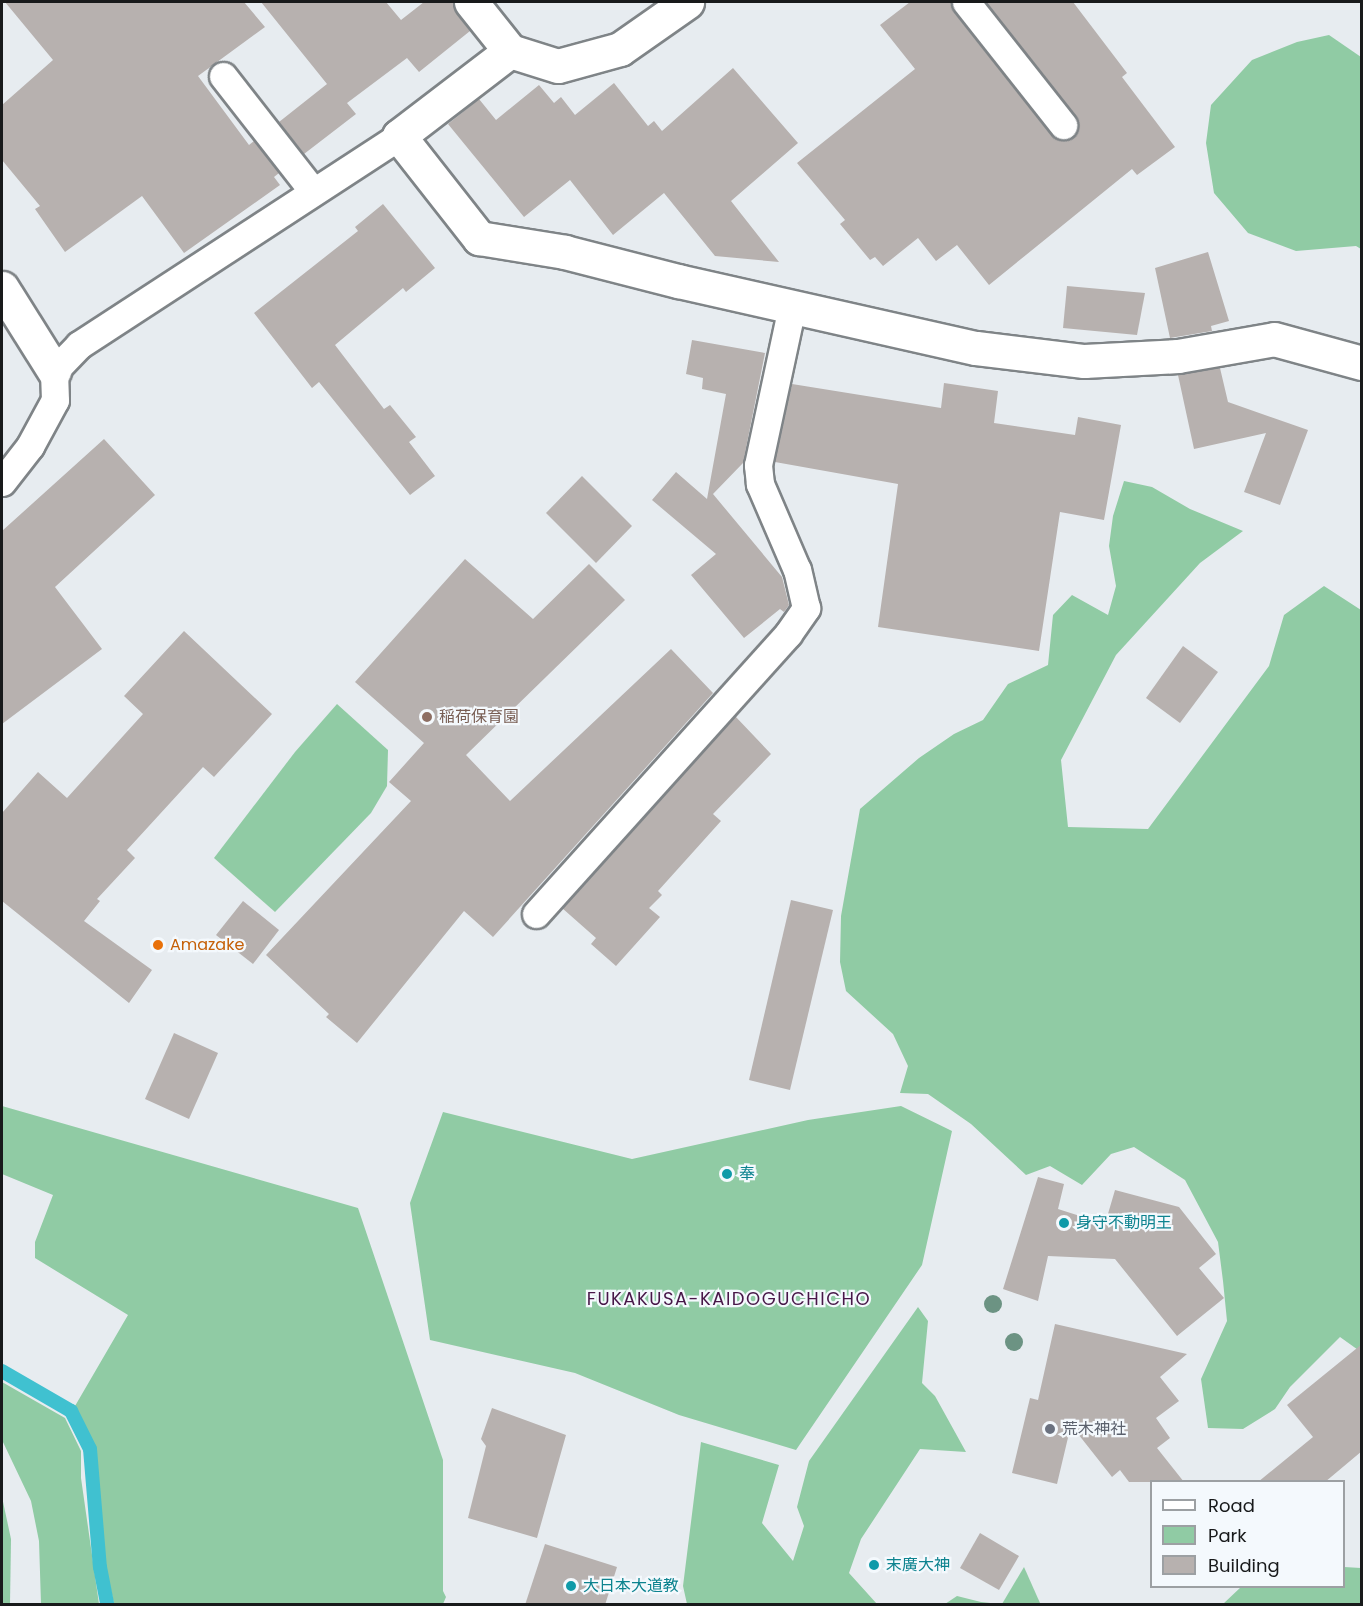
<!DOCTYPE html>
<html>
<head>
<meta charset="utf-8">
<style>
  body { margin:0 }
  #map { position:relative; width:1363px; height:1606px; overflow:hidden; background:#e7ecf0; font-family:Poppins,"Noto Sans JP",sans-serif }
  div>[style] { position:absolute }
  .green>* { inset:0; background:#90cba4 }
  .stream>* { height:14px; margin:-7px; padding:0 7px; transform-origin:7px; border-radius:7px; background:#40c1d0 }
  .building>* { inset:0; background:#b7b1af }
  .roads { filter:drop-shadow(2px 0 #7f8487) drop-shadow(-2px 0 #7f8487) drop-shadow(0 2px #7f8487) drop-shadow(0 -2px #7f8487) }
  .service>* { height:27px; margin:-13.5px; padding:0 13.5px; transform-origin:13.5px; border-radius:13.5px; background:#fff }
  .minor>* { height:33px; margin:-16.5px; padding:0 16.5px; transform-origin:16.5px; border-radius:16.5px; background:#fff }
  .trees>* { width:18px; height:18px; margin:-9px; border-radius:50%; background:#6c9383 }
  .dots>* { width:16px; height:16px; translate:-50% -50%; box-sizing:border-box; border:3px solid #f4f9fd; border-radius:50% }
  span { translate:-50% -50%; white-space:nowrap; text-align:center; line-height:1.15; -webkit-text-stroke:4.5px #f4f9fd; paint-order:stroke }
  .education-label { font-size:16px; color:#785e54 }
  .left { translate:0 -50%; text-align:left }
  .food-label { font-size:16px; color:#c56008 }
  .culture-label { font-size:16px; color:#0d838f }
  .worship-label { font-size:16px; color:#5b616d }
  .neighbourhood-label { font-size:18px; color:#471748; letter-spacing:1.5px }
  .frame { position:absolute; inset:0; border:3px solid #181a1b; pointer-events:none }
  .legend { position:absolute; left:1150px; top:1480px; width:195px; height:108px; box-sizing:border-box; background:#f4f9fd; border:2px solid #9ca0a3; margin:0; padding:8px 10px; list-style:none; font-size:18px; color:#181a1b }
  .legend li { display:flex; align-items:center; gap:12px; height:30px }
  .legend b { width:30px; border:2px solid #9ca0a3 }
</style>
</head>
<body>
<div id="map">
  <div class="green">
    <div style="clip-path:polygon(1329px 35px,1361px 57px,1361px 249px,1356px 246px,1296px 251px,1248px 233px,1214px 193px,1206px 143px,1211px 105px,1252px 60px,1297px 42px)"></div>
    <div style="clip-path:polygon(1124px 481px,1152px 487px,1190px 509px,1243px 531px,1200px 563px,1116px 655px,1061px 760px,1068px 827px,1148px 829px,1269px 666px,1284px 615px,1324px 586px,1361px 610px,1361px 1352px,1340px 1337px,1290px 1387px,1275px 1409px,1243px 1429px,1208px 1428px,1201px 1379px,1227px 1321px,1223px 1281px,1218px 1242px,1185px 1180px,1134px 1147px,1111px 1154px,1082px 1185px,1050px 1166px,1026px 1175px,971px 1124px,928px 1094px,900px 1093px,908px 1066px,893px 1034px,846px 991px,840px 962px,841px 916px,860px 809px,919px 758px,954px 734px,983px 720px,1008px 684px,1048px 665px,1053px 615px,1072px 595px,1108px 615px,1116px 586px,1109px 546px,1113px 516px)"></div>
    <div style="clip-path:polygon(337px 704px,388px 750px,387px 786px,371px 813px,275px 912px,214px 858px,295px 752px)"></div>
    <div style="clip-path:polygon(2px 1106px,358px 1208px,443px 1460px,443px 1591px,446px 1597px,443px 1604px,114px 1604px,106px 1567px,96px 1448px,75px 1406px,128px 1315px,35px 1258px,35px 1242px,53px 1195px,2px 1174px)"></div>
    <div style="clip-path:polygon(901px 1106px,952px 1131px,922px 1265px,796px 1450px,679px 1415px,575px 1373px,430px 1340px,410px 1203px,443px 1112px,632px 1159px,808px 1120px)"></div>
    <div style="clip-path:polygon(918px 1307px,928px 1321px,922px 1383px,935px 1396px,966px 1452px,920px 1449px,861px 1539px,849px 1573px,877px 1604px,687px 1604px,683px 1586px,701px 1442px,779px 1465px,762px 1523px,793px 1561px,804px 1526px,797px 1507px,809px 1461px)"></div>
    <div style="clip-path:polygon(2px 1382px,65px 1418px,81px 1451px,81px 1478px,99px 1604px,41px 1604px,39px 1541px,31px 1501px,2px 1440px)"></div>
    <div style="clip-path:polygon(2px 1497px,11px 1539px,10px 1604px,2px 1604px)"></div>
    <div style="clip-path:polygon(1024px 1567px,1040px 1603px,1002px 1604px)"></div>
    <div style="clip-path:polygon(1344px 1567px,1361px 1568px,1361px 1604px,1223px 1604px,1241px 1587px,1344px 1586px)"></div>
    <div style="clip-path:polygon(957px 1596px,981px 1602px,1000px 1604px,945px 1604px)"></div>
  </div>
  <div class="stream">
    <div style="left:2px;top:1371px;width:80px;rotate:30.1deg"></div>
    <div style="left:71px;top:1411px;width:42px;rotate:63.4deg"></div>
    <div style="left:90px;top:1449px;width:118px;rotate:85.2deg"></div>
    <div style="left:100px;top:1567px;width:38px;rotate:79deg"></div>
  </div>
  <div class="building">
    <div style="clip-path:polygon(5px 2px,244px 2px,265px 27px,198px 76px,249px 145px,254px 141px,279px 173px,274px 177px,280px 185px,184px 253px,142px 196px,65px 252px,35px 209px,40px 206px,2px 160px,2px 105px,53px 60px)"></div>
    <div style="clip-path:polygon(261px 2px,386px 2px,401px 20px,424px 2px,453px 2px,456px 13px,470px 31px,419px 72px,407px 58px,347px 103px,356px 114px,304px 154px,279px 122px,327px 84px)"></div>
    <div style="clip-path:polygon(910px 2px,951px 2px,954px 12px,1051px 135px,1065px 141px,1072px 138px,1077px 131px,1076px 116px,986px 2px,1073px 2px,1127px 73px,1122px 77px,1175px 147px,1137px 175px,1132px 169px,989px 285px,957px 245px,936px 261px,918px 238px,883px 266px,875px 257px,870px 260px,840px 224px,845px 220px,797px 163px,915px 69px,880px 25px)"></div>
    <div style="clip-path:polygon(733px 68px,798px 143px,731px 201px,779px 262px,715px 256px,664px 193px,613px 235px,570px 180px,524px 217px,448px 124px,479px 99px,496px 120px,539px 85px,554px 103px,561px 97px,575px 115px,614px 83px,648px 126px,654px 121px,662px 131px)"></div>
    <div style="clip-path:polygon(383px 204px,435px 268px,406px 292px,403px 288px,335px 345px,384px 409px,390px 405px,416px 437px,409px 442px,435px 476px,410px 495px,319px 382px,312px 388px,254px 313px,358px 231px,355px 227px)"></div>
    <div style="clip-path:polygon(1208px 252px,1229px 321px,1211px 326px,1212px 331px,1170px 338px,1155px 268px)"></div>
    <div style="clip-path:polygon(1067px 286px,1145px 293px,1137px 335px,1063px 328px)"></div>
    <div style="clip-path:polygon(692px 340px,765px 353px,743px 463px,713px 494px,782px 577px,789px 605px,784px 612px,780px 609px,744px 638px,691px 575px,716px 554px,652px 500px,676px 472px,707px 499px,726px 394px,702px 389px,703px 378px,686px 374px)"></div>
    <div style="clip-path:polygon(1220px 368px,1228px 402px,1308px 430px,1280px 505px,1244px 492px,1266px 433px,1194px 449px,1178px 375px)"></div>
    <div style="clip-path:polygon(944px 383px,998px 391px,994px 423px,1075px 435px,1078px 417px,1121px 425px,1104px 520px,1060px 512px,1039px 651px,878px 627px,898px 484px,775px 462px,792px 384px,941px 408px)"></div>
    <div style="clip-path:polygon(104px 439px,155px 495px,55px 587px,102px 649px,2px 724px,2px 531px)"></div>
    <div style="clip-path:polygon(582px 476px,632px 526px,596px 563px,546px 513px)"></div>
    <div style="clip-path:polygon(465px 559px,533px 619px,589px 564px,625px 600px,466px 755px,510px 801px,671px 649px,713px 693px,493px 937px,464px 911px,357px 1043px,326px 1017px,329px 1014px,266px 955px,411px 801px,389px 782px,424px 743px,355px 682px)"></div>
    <div style="clip-path:polygon(184px 631px,272px 714px,214px 777px,203px 767px,127px 850px,135px 858px,97px 899px,100px 901px,84px 921px,152px 970px,129px 1003px,2px 901px,2px 813px,38px 772px,67px 798px,143px 714px,124px 696px)"></div>
    <div style="clip-path:polygon(1183px 646px,1218px 672px,1180px 723px,1146px 698px)"></div>
    <div style="clip-path:polygon(735px 716px,771px 754px,713px 814px,721px 821px,658px 891px,662px 895px,649px 908px,660px 917px,616px 966px,591px 944px,596px 938px,562px 908px)"></div>
    <div style="clip-path:polygon(791px 900px,833px 910px,790px 1090px,749px 1080px)"></div>
    <div style="clip-path:polygon(243px 901px,279px 930px,253px 964px,216px 935px)"></div>
    <div style="clip-path:polygon(174px 1033px,218px 1053px,189px 1119px,145px 1099px)"></div>
    <div style="clip-path:polygon(1038px 1177px,1064px 1184px,1058px 1209px,1105px 1224px,1115px 1190px,1179px 1207px,1216px 1254px,1199px 1268px,1224px 1298px,1177px 1336px,1115px 1259px,1048px 1256px,1038px 1301px,1003px 1289px)"></div>
    <div style="clip-path:polygon(1055px 1324px,1187px 1354px,1160px 1377px,1179px 1401px,1156px 1418px,1170px 1438px,1157px 1448px,1184px 1482px,1129px 1482px,1120px 1470px,1112px 1477px,1071px 1425px,1057px 1484px,1012px 1473px,1030px 1398px,1038px 1400px)"></div>
    <div style="clip-path:polygon(1362px 1344px,1362px 1451px,1325px 1482px,1258px 1482px,1313px 1437px,1287px 1405px)"></div>
    <div style="clip-path:polygon(492px 1408px,566px 1435px,537px 1538px,468px 1518px,486px 1446px,481px 1439px)"></div>
    <div style="clip-path:polygon(980px 1533px,1019px 1556px,999px 1590px,960px 1568px)"></div>
    <div style="clip-path:polygon(545px 1544px,617px 1567px,605px 1605px,525px 1605px)"></div>
  </div>
  <div class="roads">
    <div class="service">
      <div style="left:966px;top:2px;width:157px;rotate:51.7deg"></div>
      <div style="left:223px;top:76px;width:146px;rotate:52deg"></div>
      <div style="left:2px;top:482px;width:46px;rotate:-52.1deg"></div>
      <div style="left:30px;top:446px;width:52px;rotate:-61.5deg"></div>
      <div style="left:55px;top:400px;width:29px;rotate:-92deg"></div>
      <div style="left:54px;top:371px;width:36px;rotate:-46deg"></div>
      <div style="left:79px;top:345px;width:382px;rotate:-33.1deg"></div>
      <div style="left:536px;top:914px;width:377px;rotate:-48deg"></div>
      <div style="left:788px;top:634px;width:32px;rotate:-55deg"></div>
      <div style="left:806px;top:608px;width:39px;rotate:-103deg"></div>
      <div style="left:797px;top:570px;width:94px;rotate:-113.3deg"></div>
      <div style="left:760px;top:484px;width:19px;rotate:-96deg"></div>
      <div style="left:758px;top:465px;width:162px;rotate:-77.9deg"></div>
    </div>
    <div class="minor">
      <div style="left:471px;top:2px;width:63px;rotate:51.5deg"></div>
      <div style="left:510px;top:51px;width:50px;rotate:17.4deg"></div>
      <div style="left:558px;top:66px;width:64px;rotate:-15.3deg"></div>
      <div style="left:620px;top:49px;width:82px;rotate:-35deg"></div>
      <div style="left:510px;top:51px;width:140px;rotate:142.6deg"></div>
      <div style="left:399px;top:136px;width:130px;rotate:51.9deg"></div>
      <div style="left:479px;top:238px;width:87px;rotate:9.2deg"></div>
      <div style="left:565px;top:252px;width:117px;rotate:14.4deg"></div>
      <div style="left:678px;top:281px;width:305px;rotate:12.7deg"></div>
      <div style="left:976px;top:348px;width:109px;rotate:6.9deg"></div>
      <div style="left:1084px;top:361px;width:94px;rotate:-3deg"></div>
      <div style="left:1178px;top:356px;width:97px;rotate:-10deg"></div>
      <div style="left:1274px;top:339px;width:91px;rotate:15.3deg"></div>
      <div style="left:2px;top:288px;width:98px;rotate:57.9deg"></div>
    </div>
  </div>
  <div class="trees">
    <div style="left:993px;top:1304px"></div>
    <div style="left:1014px;top:1342px"></div>
  </div>
  <div class="dots">
    <div style="left:427px;top:717px;background:#8d6e63"></div>
    <div style="left:158px;top:945px;background:#e8710a"></div>
    <div style="left:727px;top:1174px;background:#0f9aa8"></div>
    <div style="left:1064px;top:1223px;background:#0f9aa8"></div>
    <div style="left:1050px;top:1429px;background:#6b7280"></div>
    <div style="left:874px;top:1565px;background:#0f9aa8"></div>
    <div style="left:571px;top:1586px;background:#0f9aa8"></div>
  </div>
  <div class="education-label">
    <span class="left" style="left:439px;top:717px">稲荷保育園</span>
  </div>
  <div class="food-label">
    <span class="left" style="left:170px;top:945px">Amazake</span>
  </div>
  <div class="culture-label">
    <span class="left" style="left:739px;top:1174px">奉</span>
    <span class="left" style="left:1076px;top:1223px">身守不動明王</span>
    <span class="left" style="left:886px;top:1565px">末廣大神</span>
    <span class="left" style="left:583px;top:1586px">大日本大道教</span>
  </div>
  <div class="worship-label">
    <span class="left" style="left:1062px;top:1429px">荒木神社</span>
  </div>
  <div class="neighbourhood-label">
    <span style="left:729px;top:1299px">FUKAKUSA-KAIDOGUCHICHO</span>
  </div>
  <div class="frame"></div>
  <ul class="legend">
  <li><b style="height:8px;background:#fff"></b>Road</li>
  <li><b style="height:16px;background:#90cba4"></b>Park</li>
  <li><b style="height:16px;background:#b7b1af"></b>Building</li>
  </ul>
</div>
</body>
</html>
